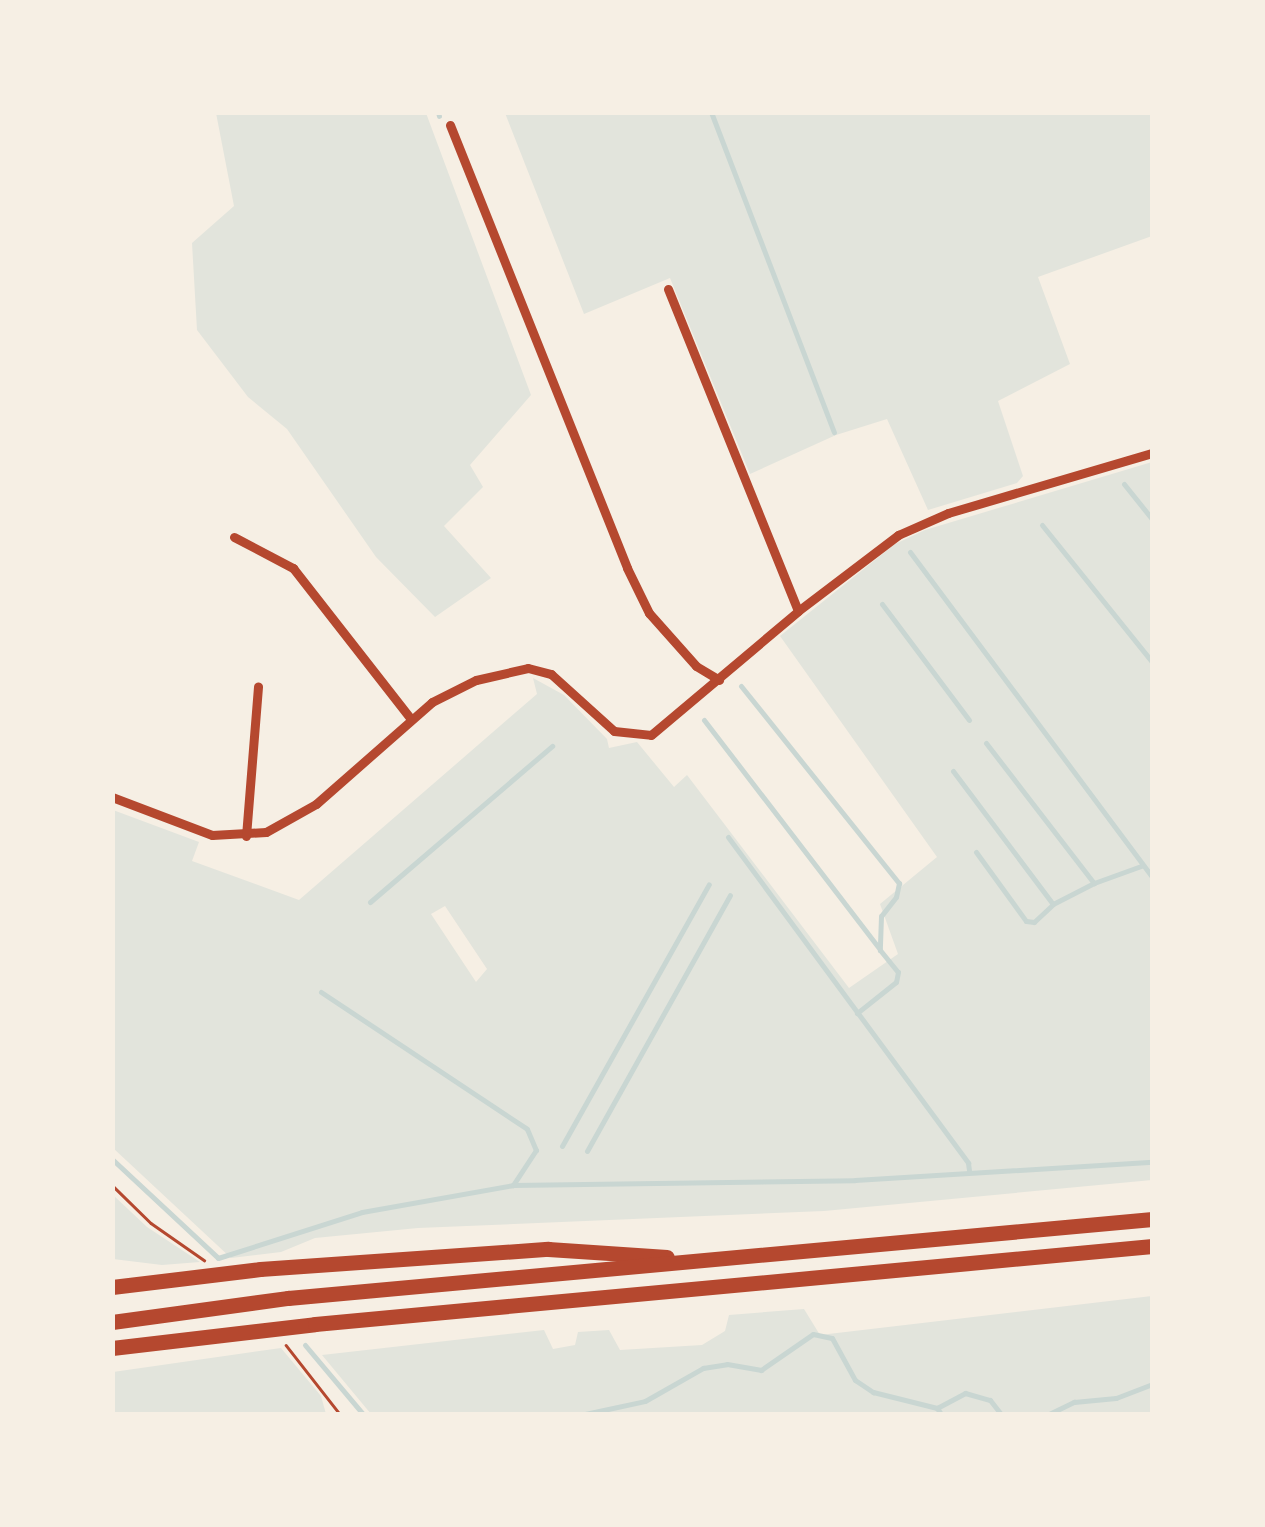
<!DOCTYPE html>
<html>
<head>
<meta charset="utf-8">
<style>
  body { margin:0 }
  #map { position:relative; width:1265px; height:1527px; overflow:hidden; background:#f6efe4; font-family:Bitter,serif }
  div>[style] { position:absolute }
  .green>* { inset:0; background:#e2e4dc }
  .stream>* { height:5px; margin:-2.5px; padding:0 2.5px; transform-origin:2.5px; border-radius:2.5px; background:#c9d6d2 }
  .path>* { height:2.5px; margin:-1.25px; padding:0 1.25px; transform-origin:1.25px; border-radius:1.25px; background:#b5482f }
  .minor>* { height:9px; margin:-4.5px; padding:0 4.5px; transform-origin:4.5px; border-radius:4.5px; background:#b5482f }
  .motorway>* { height:15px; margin:-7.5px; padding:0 7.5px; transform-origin:7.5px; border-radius:7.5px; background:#b5482f }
  span { translate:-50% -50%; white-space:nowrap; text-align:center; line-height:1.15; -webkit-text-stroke:10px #f6efe4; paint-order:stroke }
  .frame { position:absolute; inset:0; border:115px solid #f6efe4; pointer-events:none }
</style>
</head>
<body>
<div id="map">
  <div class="green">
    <div style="clip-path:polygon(216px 113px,426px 113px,531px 395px,470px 465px,483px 487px,444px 526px,491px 578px,435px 617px,376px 557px,287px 429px,248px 397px,197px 330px,192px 243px,234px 206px)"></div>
    <div style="clip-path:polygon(505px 113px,1152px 113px,1152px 236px,1038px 277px,1070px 364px,998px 401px,1023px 476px,1017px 483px,928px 510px,887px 419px,836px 435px,750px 474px,670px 278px,584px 314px)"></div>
    <div style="clip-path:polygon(evenodd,1152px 462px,1152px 1180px,824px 1211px,418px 1228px,315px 1238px,281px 1252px,231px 1258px,113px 1148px,113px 810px,199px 842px,192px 861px,299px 900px,537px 694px,533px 678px,564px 695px,607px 739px,609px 748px,637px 742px,674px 787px,687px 775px,849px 988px,898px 954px,880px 904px,937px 857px,780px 636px,895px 544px,925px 530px,1152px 462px,445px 906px,487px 969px,476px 982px,431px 914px,445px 906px)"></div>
    <div style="clip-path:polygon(112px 1194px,147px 1227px,200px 1262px,162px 1265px,113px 1259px)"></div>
    <div style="clip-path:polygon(1152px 1296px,1152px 1414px,371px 1414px,322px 1355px,544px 1330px,553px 1349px,575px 1345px,578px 1332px,609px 1330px,620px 1350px,702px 1345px,725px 1331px,729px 1315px,804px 1309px,820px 1335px)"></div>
    <div style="clip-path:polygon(281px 1348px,321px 1396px,326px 1414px,113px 1414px,113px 1372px)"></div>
  </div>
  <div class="stream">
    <div style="left:438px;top:112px;width:4px;rotate:76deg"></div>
    <div style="left:711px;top:112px;width:343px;rotate:69deg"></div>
    <div style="left:1124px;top:484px;width:45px;rotate:51.3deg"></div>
    <div style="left:1042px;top:525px;width:176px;rotate:51.2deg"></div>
    <div style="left:910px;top:552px;width:405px;rotate:53.3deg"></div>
    <div style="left:882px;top:604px;width:145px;rotate:53.1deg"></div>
    <div style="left:741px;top:686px;width:253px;rotate:51.3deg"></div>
    <div style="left:899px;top:883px;width:14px;rotate:102deg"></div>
    <div style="left:896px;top:897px;width:24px;rotate:128deg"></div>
    <div style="left:881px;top:916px;width:34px;rotate:92deg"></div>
    <div style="left:880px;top:950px;width:28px;rotate:51deg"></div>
    <div style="left:898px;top:972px;width:10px;rotate:101deg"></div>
    <div style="left:896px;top:982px;width:50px;rotate:141.5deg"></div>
    <div style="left:704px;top:720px;width:287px;rotate:52.5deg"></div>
    <div style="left:986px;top:743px;width:177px;rotate:52.4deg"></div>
    <div style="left:953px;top:771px;width:166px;rotate:53.1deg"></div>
    <div style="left:728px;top:837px;width:405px;rotate:53.6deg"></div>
    <div style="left:968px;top:1163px;width:7px;rotate:82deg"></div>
    <div style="left:976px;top:852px;width:85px;rotate:54.1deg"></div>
    <div style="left:1026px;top:921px;width:8px;rotate:7deg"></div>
    <div style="left:1034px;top:922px;width:26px;rotate:-43deg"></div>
    <div style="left:1053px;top:904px;width:46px;rotate:-27.1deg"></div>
    <div style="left:1094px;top:883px;width:50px;rotate:-19.9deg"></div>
    <div style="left:370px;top:902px;width:240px;rotate:-40.6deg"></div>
    <div style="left:321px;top:992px;width:247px;rotate:33.6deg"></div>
    <div style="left:527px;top:1129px;width:23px;rotate:67deg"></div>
    <div style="left:536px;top:1150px;width:42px;rotate:123.3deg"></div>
    <div style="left:562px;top:1146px;width:300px;rotate:-60.7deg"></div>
    <div style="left:587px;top:1151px;width:293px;rotate:-60.8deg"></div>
    <div style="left:112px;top:1159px;width:145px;rotate:43deg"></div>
    <div style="left:218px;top:1258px;width:151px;rotate:-17.7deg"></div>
    <div style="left:362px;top:1212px;width:153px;rotate:-10.1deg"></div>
    <div style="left:513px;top:1185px;width:342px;rotate:-0.8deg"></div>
    <div style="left:855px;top:1180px;width:298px;rotate:-3.5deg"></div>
    <div style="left:305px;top:1345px;width:90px;rotate:50deg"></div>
    <div style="left:937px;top:1408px;width:32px;rotate:-28deg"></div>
    <div style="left:965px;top:1393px;width:26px;rotate:16deg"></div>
    <div style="left:990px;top:1400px;width:18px;rotate:52deg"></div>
    <div style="left:585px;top:1414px;width:61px;rotate:-12.2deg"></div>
    <div style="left:645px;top:1401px;width:67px;rotate:-29.6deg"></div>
    <div style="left:703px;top:1368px;width:24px;rotate:-9deg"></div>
    <div style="left:727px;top:1364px;width:35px;rotate:10deg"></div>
    <div style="left:761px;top:1370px;width:63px;rotate:-34.7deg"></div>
    <div style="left:813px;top:1334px;width:19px;rotate:12deg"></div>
    <div style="left:832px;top:1338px;width:48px;rotate:61.3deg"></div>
    <div style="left:855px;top:1380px;width:22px;rotate:34deg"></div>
    <div style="left:873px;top:1392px;width:66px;rotate:14deg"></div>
    <div style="left:937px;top:1408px;width:7px;rotate:56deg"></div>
    <div style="left:1049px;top:1414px;width:28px;rotate:-26deg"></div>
    <div style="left:1074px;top:1402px;width:42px;rotate:-5.4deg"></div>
    <div style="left:1116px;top:1398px;width:39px;rotate:-21deg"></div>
  </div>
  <div class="path">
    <div style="left:112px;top:1185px;width:54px;rotate:44.3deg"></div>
    <div style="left:151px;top:1223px;width:65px;rotate:34.9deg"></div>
    <div style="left:286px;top:1345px;width:88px;rotate:52deg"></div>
  </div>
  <div class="minor">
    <div style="left:450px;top:125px;width:477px;rotate:68.2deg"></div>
    <div style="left:627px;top:568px;width:50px;rotate:63.9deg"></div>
    <div style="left:649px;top:613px;width:71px;rotate:48.4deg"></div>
    <div style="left:696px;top:666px;width:27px;rotate:31deg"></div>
    <div style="left:668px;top:289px;width:347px;rotate:68deg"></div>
    <div style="left:234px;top:537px;width:67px;rotate:27.7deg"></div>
    <div style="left:293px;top:568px;width:190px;rotate:52deg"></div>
    <div style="left:112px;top:797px;width:107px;rotate:20.8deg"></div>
    <div style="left:212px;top:835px;width:54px;rotate:-3.2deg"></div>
    <div style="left:266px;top:832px;width:57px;rotate:-29.2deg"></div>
    <div style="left:316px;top:804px;width:154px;rotate:-41.3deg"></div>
    <div style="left:432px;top:702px;width:49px;rotate:-26.6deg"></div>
    <div style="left:476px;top:680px;width:53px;rotate:-13deg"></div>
    <div style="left:528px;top:668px;width:24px;rotate:15deg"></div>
    <div style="left:551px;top:674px;width:85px;rotate:42.1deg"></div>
    <div style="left:614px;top:731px;width:37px;rotate:6deg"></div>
    <div style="left:651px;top:735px;width:192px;rotate:-40.1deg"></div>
    <div style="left:798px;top:611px;width:126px;rotate:-37.2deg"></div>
    <div style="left:898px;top:535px;width:55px;rotate:-23.7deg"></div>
    <div style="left:948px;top:513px;width:213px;rotate:-16.4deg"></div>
    <div style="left:246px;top:836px;width:150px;rotate:-85.4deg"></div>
  </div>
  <div class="motorway">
    <div style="left:112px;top:1287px;width:149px;rotate:-6.9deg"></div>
    <div style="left:260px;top:1269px;width:289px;rotate:-4deg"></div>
    <div style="left:548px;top:1249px;width:119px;rotate:3.8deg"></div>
    <div style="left:112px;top:1322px;width:178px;rotate:-7.8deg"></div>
    <div style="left:288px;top:1298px;width:868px;rotate:-5.22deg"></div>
    <div style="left:112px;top:1348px;width:204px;rotate:-6.7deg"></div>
    <div style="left:315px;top:1324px;width:841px;rotate:-5.32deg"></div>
  </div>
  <div class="frame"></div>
</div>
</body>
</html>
